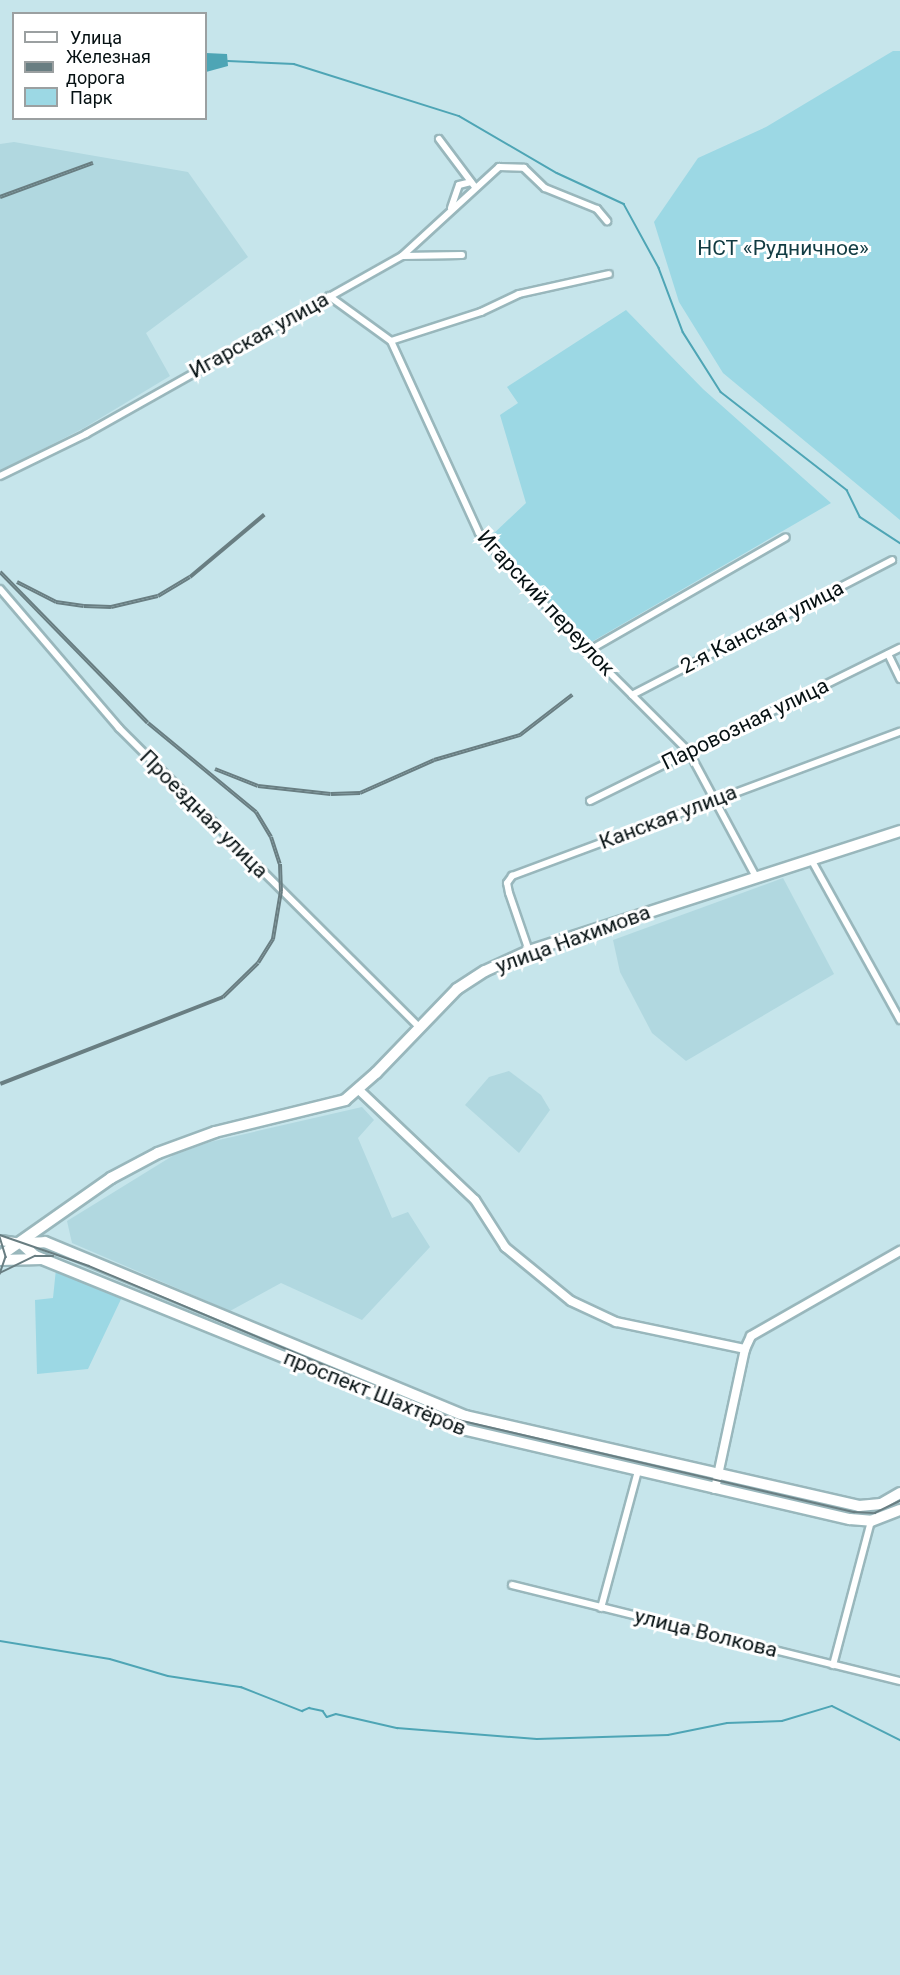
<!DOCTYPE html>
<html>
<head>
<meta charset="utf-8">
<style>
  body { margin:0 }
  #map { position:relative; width:900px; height:1975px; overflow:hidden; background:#c6e5eb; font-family:Roboto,sans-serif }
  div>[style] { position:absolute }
  .built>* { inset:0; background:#b1d8e0 }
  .green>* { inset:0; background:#9cd8e4 }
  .water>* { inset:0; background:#4ea5b5 }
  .stream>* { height:1.5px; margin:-0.75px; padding:0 0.75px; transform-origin:0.75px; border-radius:0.75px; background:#4ea5b5 }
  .roads { filter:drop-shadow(2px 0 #99b7bc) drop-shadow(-2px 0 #99b7bc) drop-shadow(0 2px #99b7bc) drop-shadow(0 -2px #99b7bc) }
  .minor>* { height:6px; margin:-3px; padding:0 3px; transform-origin:3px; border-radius:3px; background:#fff }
  .tertiary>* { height:8px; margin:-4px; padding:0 4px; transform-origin:4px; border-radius:4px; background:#fff }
  .secondary>* { height:9px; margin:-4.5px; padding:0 4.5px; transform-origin:4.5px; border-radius:4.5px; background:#fff }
  .primary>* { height:10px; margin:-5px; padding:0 5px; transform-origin:5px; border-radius:5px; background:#fff }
  .tram>* { height:1.5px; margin:-0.75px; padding:0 0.75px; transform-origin:0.75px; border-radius:0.75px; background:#697e82 }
  .rail>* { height:4px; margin-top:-2px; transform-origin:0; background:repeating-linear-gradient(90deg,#fff 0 4.5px,#697e82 0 9px); box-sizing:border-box; border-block:2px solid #697e82 }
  span { translate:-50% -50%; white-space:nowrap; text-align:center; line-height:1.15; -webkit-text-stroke:6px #fff; paint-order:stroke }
  .park-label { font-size:21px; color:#113b42 }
  .street-label { font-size:21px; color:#061113 }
  .legend { position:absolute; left:12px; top:12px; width:195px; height:108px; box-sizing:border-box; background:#fff; border:2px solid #9ba0a1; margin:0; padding:8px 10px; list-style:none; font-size:18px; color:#061113 }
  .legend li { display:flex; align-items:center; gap:12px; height:30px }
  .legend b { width:30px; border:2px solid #9ba0a1 }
</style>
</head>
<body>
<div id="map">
  <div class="built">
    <div style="clip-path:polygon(14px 142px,188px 172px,248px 257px,146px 333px,170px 376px,84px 428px,0 471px,0 144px)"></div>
    <div style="clip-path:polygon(783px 878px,834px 974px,686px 1061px,652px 1033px,620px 972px,613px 940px)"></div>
    <div style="clip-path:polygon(509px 1071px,541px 1095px,550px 1110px,519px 1153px,465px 1105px,489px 1077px)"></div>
    <div style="clip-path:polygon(362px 1107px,374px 1120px,358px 1138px,392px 1218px,408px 1212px,430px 1247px,362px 1320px,281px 1283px,230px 1311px,72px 1243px,67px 1221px,174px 1155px,210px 1142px)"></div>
  </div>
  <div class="green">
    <div style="clip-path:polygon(893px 51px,900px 51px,900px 520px,723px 373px,679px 302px,654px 222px,698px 158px,766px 127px)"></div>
    <div style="clip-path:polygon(626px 310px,703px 389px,831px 503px,588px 644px,490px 537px,526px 503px,500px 415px,518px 403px,507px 387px)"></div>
    <div style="clip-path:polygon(56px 1269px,122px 1297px,88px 1369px,37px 1374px,35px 1300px,53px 1298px)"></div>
  </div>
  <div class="water">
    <div style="clip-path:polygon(206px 53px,227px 54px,228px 66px,206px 72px)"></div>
  </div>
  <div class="stream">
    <div style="left:228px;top:61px;width:66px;rotate:2.6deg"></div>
    <div style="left:294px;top:64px;width:173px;rotate:17.5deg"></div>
    <div style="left:459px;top:116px;width:113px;rotate:30.2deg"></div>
    <div style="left:557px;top:173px;width:74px;rotate:24.8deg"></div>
    <div style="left:624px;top:204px;width:73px;rotate:61.3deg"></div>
    <div style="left:659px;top:268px;width:68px;rotate:69.4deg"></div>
    <div style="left:683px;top:332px;width:71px;rotate:57.7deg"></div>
    <div style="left:721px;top:392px;width:160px;rotate:37.9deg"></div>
    <div style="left:847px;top:490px;width:30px;rotate:64deg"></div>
    <div style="left:860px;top:517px;width:48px;rotate:33deg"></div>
    <div style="left:0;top:1641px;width:111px;rotate:9.3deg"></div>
    <div style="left:110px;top:1659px;width:60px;rotate:16.3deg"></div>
    <div style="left:168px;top:1676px;width:74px;rotate:8.6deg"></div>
    <div style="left:241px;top:1687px;width:66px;rotate:21.5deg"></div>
    <div style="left:302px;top:1711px;width:8px;rotate:-23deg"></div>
    <div style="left:309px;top:1708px;width:14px;rotate:12deg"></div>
    <div style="left:323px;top:1711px;width:7px;rotate:56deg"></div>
    <div style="left:327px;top:1717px;width:9px;rotate:-18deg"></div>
    <div style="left:336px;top:1714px;width:63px;rotate:12.9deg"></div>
    <div style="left:397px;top:1728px;width:140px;rotate:4.5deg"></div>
    <div style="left:537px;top:1739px;width:131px;rotate:-1.7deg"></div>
    <div style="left:668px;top:1735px;width:60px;rotate:-11.5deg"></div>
    <div style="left:727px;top:1723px;width:55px;rotate:-2.1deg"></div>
    <div style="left:782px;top:1721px;width:52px;rotate:-16.7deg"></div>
    <div style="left:832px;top:1706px;width:76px;rotate:26.6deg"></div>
  </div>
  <div class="roads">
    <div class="minor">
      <div style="left:439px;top:139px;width:60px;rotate:53.1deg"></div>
      <div style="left:451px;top:208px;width:24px;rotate:-71deg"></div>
      <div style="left:459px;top:185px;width:12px;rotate:-14deg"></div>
      <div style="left:403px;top:256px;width:59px;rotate:-1deg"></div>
      <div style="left:329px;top:296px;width:77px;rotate:36deg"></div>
      <div style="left:391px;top:341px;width:211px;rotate:65.4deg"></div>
      <div style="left:479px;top:533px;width:161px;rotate:47.3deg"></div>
      <div style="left:588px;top:651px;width:143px;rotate:45deg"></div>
      <div style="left:689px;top:752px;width:142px;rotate:61.8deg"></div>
      <div style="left:391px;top:341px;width:95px;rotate:-17.9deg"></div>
      <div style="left:481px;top:312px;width:42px;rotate:-25.3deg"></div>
      <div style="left:519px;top:294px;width:92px;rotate:-12.5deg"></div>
      <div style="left:0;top:476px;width:96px;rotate:-26deg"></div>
      <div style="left:86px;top:434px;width:363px;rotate:-29.4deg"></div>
      <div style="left:402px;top:256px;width:132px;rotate:-42.5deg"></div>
      <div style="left:499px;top:167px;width:25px;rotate:2deg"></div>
      <div style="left:524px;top:168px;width:29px;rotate:44deg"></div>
      <div style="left:545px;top:188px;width:56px;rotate:22deg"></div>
      <div style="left:597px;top:209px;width:16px;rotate:50deg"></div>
      <div style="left:0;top:589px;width:183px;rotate:49.4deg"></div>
      <div style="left:119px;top:728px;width:425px;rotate:44.9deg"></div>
      <div style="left:588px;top:651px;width:228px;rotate:-29.9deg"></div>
      <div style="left:888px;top:654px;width:28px;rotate:64deg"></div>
      <div style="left:632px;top:695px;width:293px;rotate:-27.4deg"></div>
      <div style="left:590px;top:801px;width:346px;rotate:-26.3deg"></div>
      <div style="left:812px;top:861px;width:182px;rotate:61deg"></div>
      <div style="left:529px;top:951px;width:61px;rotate:-109deg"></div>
      <div style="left:509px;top:893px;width:10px;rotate:-101deg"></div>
      <div style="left:507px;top:883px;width:9px;rotate:-54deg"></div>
      <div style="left:512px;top:876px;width:414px;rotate:-20.4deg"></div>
      <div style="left:512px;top:1585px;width:400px;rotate:13.9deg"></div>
      <div style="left:601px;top:1608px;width:142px;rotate:-74.9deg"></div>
      <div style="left:833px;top:1665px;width:149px;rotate:-75.2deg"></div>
    </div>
    <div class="tertiary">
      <div style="left:359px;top:1090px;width:160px;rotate:43.5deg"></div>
      <div style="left:475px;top:1200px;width:56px;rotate:57.4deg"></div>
      <div style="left:505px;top:1247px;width:85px;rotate:39.3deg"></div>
      <div style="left:571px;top:1301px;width:50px;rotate:25deg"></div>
      <div style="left:616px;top:1322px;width:132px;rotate:11.8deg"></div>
      <div style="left:715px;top:1489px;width:143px;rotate:-77.9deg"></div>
      <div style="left:745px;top:1349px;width:14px;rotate:-65deg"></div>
      <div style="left:751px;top:1336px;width:172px;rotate:-29.7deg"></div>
    </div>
    <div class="secondary">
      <div style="left:0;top:1240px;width:21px;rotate:8deg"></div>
    </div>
    <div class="primary">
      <div style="left:21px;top:1243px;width:19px;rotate:43deg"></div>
      <div style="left:35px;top:1256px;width:461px;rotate:22.1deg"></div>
      <div style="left:462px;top:1429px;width:398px;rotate:13.1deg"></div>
      <div style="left:850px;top:1519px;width:21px;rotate:5deg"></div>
      <div style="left:871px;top:1521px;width:31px;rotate:-21deg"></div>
      <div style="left:21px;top:1243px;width:24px;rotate:-2deg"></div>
      <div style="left:45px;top:1242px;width:456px;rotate:22.5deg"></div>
      <div style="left:466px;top:1416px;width:403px;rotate:12.9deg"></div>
      <div style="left:859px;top:1506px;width:22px;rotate:-5deg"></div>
      <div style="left:881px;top:1504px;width:22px;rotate:-30deg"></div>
      <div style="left:0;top:1256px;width:136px;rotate:-35.1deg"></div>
      <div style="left:111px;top:1178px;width:53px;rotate:-28deg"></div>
      <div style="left:158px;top:1153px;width:61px;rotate:-20.2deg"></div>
      <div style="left:215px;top:1132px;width:134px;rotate:-13.8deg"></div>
      <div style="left:345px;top:1100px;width:41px;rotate:-41.1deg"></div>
      <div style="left:376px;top:1073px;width:117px;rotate:-46deg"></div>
      <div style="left:457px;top:989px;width:33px;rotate:-33deg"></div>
      <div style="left:485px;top:971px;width:48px;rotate:-24.4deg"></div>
      <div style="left:529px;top:951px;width:390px;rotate:-17.9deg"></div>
      <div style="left:0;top:1260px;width:42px;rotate:-1.4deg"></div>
    </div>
  </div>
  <div class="tram">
    <div style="left:0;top:1235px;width:94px;rotate:19.2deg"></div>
    <div style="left:89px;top:1266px;width:392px;rotate:22.8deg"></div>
    <div style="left:450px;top:1418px;width:415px;rotate:13.1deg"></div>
    <div style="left:854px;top:1512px;width:21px;rotate:3deg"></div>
    <div style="left:875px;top:1513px;width:28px;rotate:-26deg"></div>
    <div style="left:0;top:1237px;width:21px;rotate:73deg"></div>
    <div style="left:6px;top:1257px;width:18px;rotate:109deg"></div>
    <div style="left:0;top:1273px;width:39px;rotate:-26deg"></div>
    <div style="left:35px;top:1256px;width:18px"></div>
  </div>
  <div class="rail">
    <div style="left:0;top:197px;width:99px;rotate:-20.1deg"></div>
    <div style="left:0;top:572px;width:211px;rotate:45.6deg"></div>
    <div style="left:148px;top:723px;width:140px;rotate:39.5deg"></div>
    <div style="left:256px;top:812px;width:29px;rotate:59deg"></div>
    <div style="left:271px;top:837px;width:28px;rotate:72deg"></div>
    <div style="left:280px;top:864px;width:27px;rotate:88deg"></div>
    <div style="left:281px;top:891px;width:49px;rotate:99.5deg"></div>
    <div style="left:273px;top:939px;width:28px;rotate:122deg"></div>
    <div style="left:258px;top:963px;width:49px;rotate:135.8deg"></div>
    <div style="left:223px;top:997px;width:239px;rotate:158.7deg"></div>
    <div style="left:17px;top:582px;width:44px;rotate:27.1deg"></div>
    <div style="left:56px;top:602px;width:28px;rotate:8deg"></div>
    <div style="left:84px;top:606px;width:27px;rotate:2deg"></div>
    <div style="left:111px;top:607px;width:48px;rotate:-13.2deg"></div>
    <div style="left:158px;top:596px;width:37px;rotate:-31deg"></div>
    <div style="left:190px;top:577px;width:97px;rotate:-40deg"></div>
    <div style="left:215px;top:769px;width:46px;rotate:21.6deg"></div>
    <div style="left:258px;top:786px;width:73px;rotate:6.3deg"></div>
    <div style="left:331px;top:794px;width:29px;rotate:-2deg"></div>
    <div style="left:360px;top:793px;width:81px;rotate:-24deg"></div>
    <div style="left:434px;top:760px;width:90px;rotate:-16.2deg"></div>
    <div style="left:520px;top:735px;width:66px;rotate:-37.6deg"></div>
  </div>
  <div class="park-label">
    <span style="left:783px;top:248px">НСТ «Рудничное»</span>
  </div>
  <div class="street-label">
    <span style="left:259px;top:335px;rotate:-29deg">Игарская улица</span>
    <span style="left:546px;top:603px;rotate:47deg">Игарский переулок</span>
    <span style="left:762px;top:627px;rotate:-27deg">2-я Канская улица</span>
    <span style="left:745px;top:724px;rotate:-26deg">Паровозная улица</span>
    <span style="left:204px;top:814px;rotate:45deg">Проездная улица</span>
    <span style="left:668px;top:817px;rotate:-21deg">Канская улица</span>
    <span style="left:573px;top:939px;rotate:-20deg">улица Нахимова</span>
    <span style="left:375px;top:1393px;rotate:22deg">проспект Шахтёров</span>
    <span style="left:706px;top:1633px;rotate:14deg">улица Волкова</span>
  </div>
  <ul class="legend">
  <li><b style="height:8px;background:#fff"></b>Улица</li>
  <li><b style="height:8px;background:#697e82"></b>Железная дорога</li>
  <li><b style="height:16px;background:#9cd8e4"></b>Парк</li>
  </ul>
</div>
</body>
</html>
